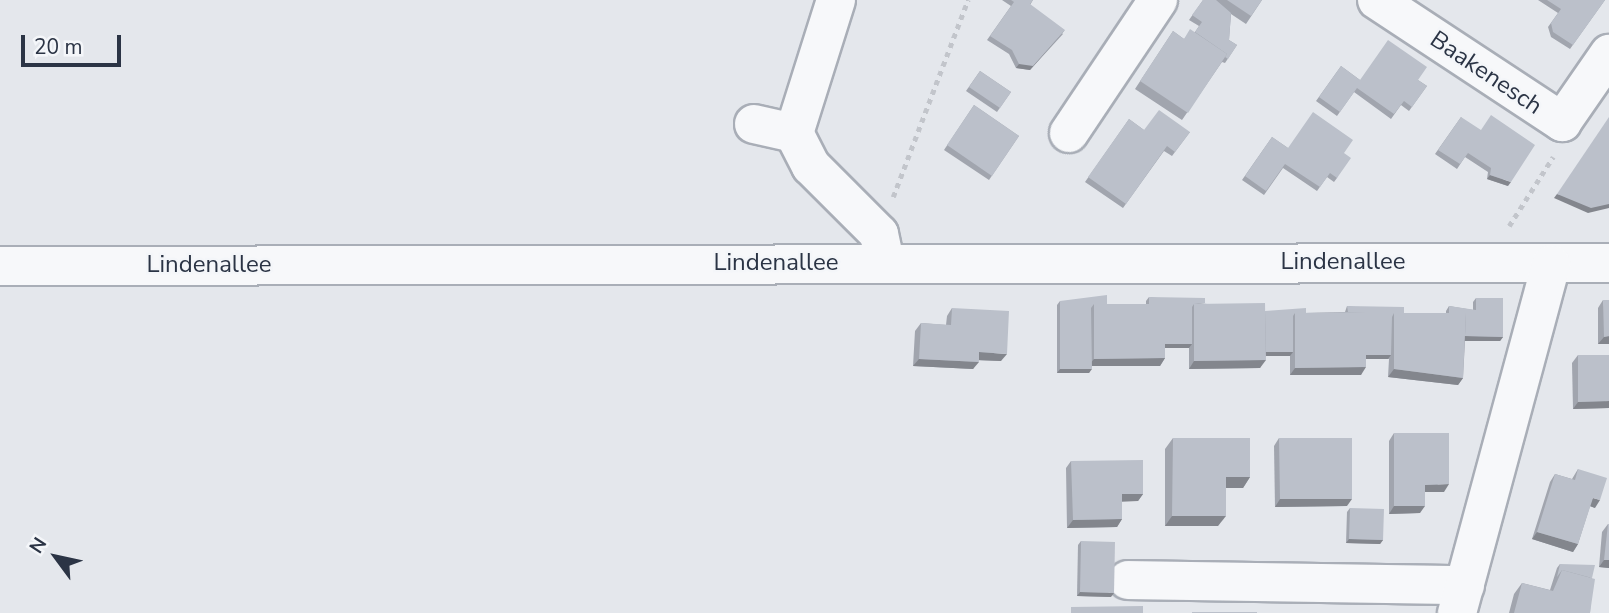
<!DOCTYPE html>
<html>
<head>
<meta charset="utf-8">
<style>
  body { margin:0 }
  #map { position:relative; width:1609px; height:613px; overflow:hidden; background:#e4e7ec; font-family:"Nunito Sans",sans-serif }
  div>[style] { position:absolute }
  .path>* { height:4.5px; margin-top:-2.25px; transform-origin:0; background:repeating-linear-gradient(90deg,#c2c5cb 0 5px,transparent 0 10px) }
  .roads { filter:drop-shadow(2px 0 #a9aeb7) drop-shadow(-2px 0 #a9aeb7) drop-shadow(0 2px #a9aeb7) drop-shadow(0 -2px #a9aeb7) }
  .minor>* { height:38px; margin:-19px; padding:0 19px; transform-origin:19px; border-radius:19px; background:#f7f8fa }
  .wall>* { inset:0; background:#a1a5ae }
  .shaded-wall>* { inset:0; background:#83868d }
  .building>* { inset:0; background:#bbc0ca }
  span { translate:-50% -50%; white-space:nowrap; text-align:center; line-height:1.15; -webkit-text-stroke:5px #f4f6f9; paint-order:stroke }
  .street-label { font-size:24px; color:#2b3445 }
  .north { position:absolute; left:21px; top:522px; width:70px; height:70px; -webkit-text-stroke:5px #f4f6f9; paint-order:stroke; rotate:303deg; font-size:19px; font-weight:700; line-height:28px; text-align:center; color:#2b3445 }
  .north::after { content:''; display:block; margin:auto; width:24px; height:32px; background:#2b3445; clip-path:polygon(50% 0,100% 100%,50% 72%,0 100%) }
  .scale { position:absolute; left:21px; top:35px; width:100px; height:32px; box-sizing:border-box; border:4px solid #2b3445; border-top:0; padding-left:9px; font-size:21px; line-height:24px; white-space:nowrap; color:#2b3445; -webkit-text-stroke:5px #f4f6f9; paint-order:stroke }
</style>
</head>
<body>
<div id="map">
  <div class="path">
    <div style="left:893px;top:197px;width:211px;rotate:-69.2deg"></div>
    <div style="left:1509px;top:226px;width:82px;rotate:-57.5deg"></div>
  </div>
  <div class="roads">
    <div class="minor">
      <div style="left:836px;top:0;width:139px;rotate:107.5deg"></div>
      <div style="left:794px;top:133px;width:37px;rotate:63deg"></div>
      <div style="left:811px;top:166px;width:96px;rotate:45deg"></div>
      <div style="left:879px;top:234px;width:29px;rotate:78deg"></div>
      <div style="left:1377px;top:0;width:222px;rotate:33.4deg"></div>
      <div style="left:1562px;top:122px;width:83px;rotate:-55.3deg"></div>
      <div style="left:754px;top:124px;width:41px;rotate:12.7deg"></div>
      <div style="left:1069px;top:133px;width:160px;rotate:-56.2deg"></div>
      <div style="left:0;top:266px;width:1609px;rotate:-0.11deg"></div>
      <div style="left:1128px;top:580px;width:337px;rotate:0.9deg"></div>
      <div style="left:1457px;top:613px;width:361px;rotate:-74.9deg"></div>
    </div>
  </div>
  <div class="wall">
    <div style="clip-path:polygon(1002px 0,1033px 0,1030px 5px,1063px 34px,1030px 70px,1016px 68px,1009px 54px,987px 40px,1011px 6px)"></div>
    <div style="clip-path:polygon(1203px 0,1262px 0,1246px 24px,1231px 14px,1229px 40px,1237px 45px,1225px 63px,1222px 62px,1182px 120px,1135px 89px,1173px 31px,1184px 39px,1195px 32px,1199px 26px,1189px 20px)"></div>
    <div style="clip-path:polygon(1538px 0,1605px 0,1570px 49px,1551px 37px,1548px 27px,1558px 13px)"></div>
    <div style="clip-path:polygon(1341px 66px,1360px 80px,1418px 80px,1427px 86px,1409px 111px,1401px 105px,1391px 119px,1354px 92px,1337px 116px,1316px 101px)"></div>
    <div style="clip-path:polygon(980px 71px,1011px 92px,997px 112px,966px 91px)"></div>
    <div style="clip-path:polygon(974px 105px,1019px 136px,989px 180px,944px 150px)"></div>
    <div style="clip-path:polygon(1461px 117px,1508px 186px,1487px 179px,1488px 172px,1465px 157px,1457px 169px,1435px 154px)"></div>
    <div style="clip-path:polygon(1129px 119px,1144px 130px,1190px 132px,1172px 156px,1164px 151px,1123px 208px,1085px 182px)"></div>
    <div style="clip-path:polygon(1272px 137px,1288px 148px,1344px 153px,1337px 178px,1334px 182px,1327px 177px,1317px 191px,1283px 168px,1264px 195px,1242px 180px)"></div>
    <div style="clip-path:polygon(1149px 297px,1265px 311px,1306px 313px,1345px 312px,1347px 306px,1404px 313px,1446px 313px,1446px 311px,1449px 306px,1473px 310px,1473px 302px,1476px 298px,1503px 337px,1500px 341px,1465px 341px,1463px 378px,1458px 385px,1388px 377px,1389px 359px,1366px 359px,1361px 375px,1290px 375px,1290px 356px,1266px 356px,1260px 368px,1189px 369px,1189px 348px,1165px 348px,1165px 358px,1160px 366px,1092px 366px,1089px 373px,1057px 373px,1057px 305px,1060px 301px,1107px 304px,1146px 304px,1146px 301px)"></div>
    <div style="clip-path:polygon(1603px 300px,1609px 344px,1598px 344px,1598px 308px)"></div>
    <div style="clip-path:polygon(952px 308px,1001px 361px,979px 360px,973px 369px,913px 366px,915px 331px,921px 323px,946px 325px,947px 316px)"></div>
    <div style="clip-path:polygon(1578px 355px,1609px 408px,1573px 409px,1572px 363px)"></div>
    <div style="clip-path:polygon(1394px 433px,1444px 492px,1425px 492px,1420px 513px,1389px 514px,1389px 441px)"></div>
    <div style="clip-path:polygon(1173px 438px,1250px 477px,1243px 488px,1226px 488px,1218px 526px,1165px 526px,1165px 449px)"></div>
    <div style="clip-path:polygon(1279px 438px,1347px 506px,1275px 507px,1274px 446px)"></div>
    <div style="clip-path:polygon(1071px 461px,1143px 494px,1138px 501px,1122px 501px,1122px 519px,1117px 527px,1067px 528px,1066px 468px)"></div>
    <div style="clip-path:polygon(1578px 469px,1595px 508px,1590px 506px,1578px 544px,1573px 552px,1532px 539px,1550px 482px,1555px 474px,1572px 479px)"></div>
    <div style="clip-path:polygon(1350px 508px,1383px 540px,1380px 544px,1346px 543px,1347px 512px)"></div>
    <div style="clip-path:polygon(1608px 524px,1609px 568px,1599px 567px,1602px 532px)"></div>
    <div style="clip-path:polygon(1081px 541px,1111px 597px,1077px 596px,1078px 545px)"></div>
    <div style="clip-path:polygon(1560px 564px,1592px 578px,1590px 613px,1509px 613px,1514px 594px,1522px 583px,1550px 590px,1557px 568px)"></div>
  </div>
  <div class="shaded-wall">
    <div style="clip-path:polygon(1065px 30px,1030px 70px,1016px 68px,1019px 64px)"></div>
    <div style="clip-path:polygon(1490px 175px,1511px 182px,1508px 186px,1487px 179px)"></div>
    <div style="clip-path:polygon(1557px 194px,1609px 204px,1609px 208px,1588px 213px,1554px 198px)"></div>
    <div style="clip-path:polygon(1463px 336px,1503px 337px,1500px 341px,1461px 341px)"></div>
    <div style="clip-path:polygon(1609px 336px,1609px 344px,1598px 344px,1604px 337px)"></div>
    <div style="clip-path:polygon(1163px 344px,1192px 344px,1189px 348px,1160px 348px)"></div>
    <div style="clip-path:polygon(979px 352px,1007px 354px,1001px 361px,974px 360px)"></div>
    <div style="clip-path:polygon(1263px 352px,1293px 352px,1290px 356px,1260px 356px)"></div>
    <div style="clip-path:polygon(1363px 355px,1391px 355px,1388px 359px,1360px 359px)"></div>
    <div style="clip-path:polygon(1165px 358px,1160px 366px,1088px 366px,1094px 359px)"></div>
    <div style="clip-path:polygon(919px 359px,979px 362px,973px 369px,913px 366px)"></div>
    <div style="clip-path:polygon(1266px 360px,1260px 368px,1189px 369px,1194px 361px)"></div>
    <div style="clip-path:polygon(1366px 367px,1361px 375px,1290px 375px,1295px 368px)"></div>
    <div style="clip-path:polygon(1060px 369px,1092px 369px,1089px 373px,1057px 373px)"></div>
    <div style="clip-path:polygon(1394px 369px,1463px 378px,1458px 385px,1388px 377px)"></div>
    <div style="clip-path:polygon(1609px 401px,1609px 408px,1573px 409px,1578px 402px)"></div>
    <div style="clip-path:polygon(1226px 477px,1250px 477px,1243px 488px,1219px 488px)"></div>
    <div style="clip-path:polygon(1449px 484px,1444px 492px,1420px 492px,1425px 485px)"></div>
    <div style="clip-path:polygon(1122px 494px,1143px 494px,1138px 501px,1116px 502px)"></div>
    <div style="clip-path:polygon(1593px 498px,1600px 500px,1595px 508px,1587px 505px)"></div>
    <div style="clip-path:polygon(1280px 499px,1352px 499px,1347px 506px,1275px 507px)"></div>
    <div style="clip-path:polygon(1394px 506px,1425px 506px,1420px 513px,1389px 514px)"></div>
    <div style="clip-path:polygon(1172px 516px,1226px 516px,1218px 526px,1165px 526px)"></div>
    <div style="clip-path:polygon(1122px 519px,1117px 527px,1067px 528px,1073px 520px)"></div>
    <div style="clip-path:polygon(1537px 532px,1578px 544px,1573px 552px,1532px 539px)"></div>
    <div style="clip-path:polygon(1349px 539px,1383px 540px,1380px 544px,1346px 543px)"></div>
    <div style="clip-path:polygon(1604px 560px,1609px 560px,1609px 568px,1599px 567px)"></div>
    <div style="clip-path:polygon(1080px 592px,1114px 593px,1111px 597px,1077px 596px)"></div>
  </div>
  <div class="building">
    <div style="clip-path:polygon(1011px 0,1033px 0,1030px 4px,1065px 30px,1033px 66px,1019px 64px,1012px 50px,990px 36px,1014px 2px)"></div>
    <div style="clip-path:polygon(1203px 0,1216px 0,1231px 13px,1229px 40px,1237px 45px,1228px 59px,1225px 57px,1227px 54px,1195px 32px,1202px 22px,1192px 15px)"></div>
    <div style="clip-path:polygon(1227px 0,1262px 0,1251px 16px)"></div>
    <div style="clip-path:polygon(1547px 0,1605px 0,1573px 45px,1553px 32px,1551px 23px,1561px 9px)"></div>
    <div style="clip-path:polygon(1190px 29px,1227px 54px,1188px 113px,1140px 81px,1173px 31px,1184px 39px)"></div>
    <div style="clip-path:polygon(1388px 40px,1427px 67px,1418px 80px,1427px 86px,1412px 107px,1404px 101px,1394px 114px,1357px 88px,1340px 112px,1319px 97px,1341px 66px,1360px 80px)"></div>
    <div style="clip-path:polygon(980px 71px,1011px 92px,1000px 108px,969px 87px)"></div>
    <div style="clip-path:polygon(974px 105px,1019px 136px,992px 176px,947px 145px)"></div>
    <div style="clip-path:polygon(1159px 110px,1190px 132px,1175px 152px,1167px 146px,1126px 204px,1088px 177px,1129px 119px,1144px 130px)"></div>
    <div style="clip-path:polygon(1313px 112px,1353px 140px,1344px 153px,1351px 158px,1337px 178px,1330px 173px,1320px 187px,1285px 164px,1266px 191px,1245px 176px,1272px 137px,1288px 148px)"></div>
    <div style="clip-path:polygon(1491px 115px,1535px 145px,1511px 182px,1490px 175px,1491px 168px,1468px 153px,1460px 164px,1438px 150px,1461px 117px,1481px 130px)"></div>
    <div style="clip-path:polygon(1609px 117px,1609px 204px,1591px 208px,1557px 194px)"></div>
    <div style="clip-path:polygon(1107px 295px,1107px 304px,1094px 304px,1091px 308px,1092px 369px,1060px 369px,1060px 301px)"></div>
    <div style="clip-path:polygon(1149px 297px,1205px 298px,1205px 303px,1194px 304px,1192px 307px,1192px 344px,1165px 344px,1165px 304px,1149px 304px)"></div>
    <div style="clip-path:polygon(1476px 298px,1503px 298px,1503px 337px,1465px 336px,1466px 313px,1449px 313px,1449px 306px,1476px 310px)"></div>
    <div style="clip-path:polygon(1603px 300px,1609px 300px,1609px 336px,1604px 337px)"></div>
    <div style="clip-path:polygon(1265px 303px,1266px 360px,1194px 361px,1194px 304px)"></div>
    <div style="clip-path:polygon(1094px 304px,1165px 304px,1165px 358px,1094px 359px)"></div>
    <div style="clip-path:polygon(1347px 306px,1404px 307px,1404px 313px,1394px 313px,1392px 317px,1391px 355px,1366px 355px,1366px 312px,1348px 312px)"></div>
    <div style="clip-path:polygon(952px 308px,1009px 311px,1007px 354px,979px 352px,979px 362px,919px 359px,921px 323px,951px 325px)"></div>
    <div style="clip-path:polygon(1306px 308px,1306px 313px,1295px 313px,1293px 316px,1293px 352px,1266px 352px,1265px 311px)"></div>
    <div style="clip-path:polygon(1366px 312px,1366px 367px,1295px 368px,1295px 313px)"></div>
    <div style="clip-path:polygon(1394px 313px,1466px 313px,1463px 378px,1394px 369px)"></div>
    <div style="clip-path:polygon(1578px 355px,1609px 355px,1609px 401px,1578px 402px)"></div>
    <div style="clip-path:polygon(1394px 433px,1449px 433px,1449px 484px,1425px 485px,1425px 506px,1394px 506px)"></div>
    <div style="clip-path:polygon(1173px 438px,1250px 438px,1250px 477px,1226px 477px,1226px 516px,1172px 516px)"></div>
    <div style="clip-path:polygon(1279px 438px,1352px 438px,1352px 499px,1280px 499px)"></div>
    <div style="clip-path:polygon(1143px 460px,1143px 494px,1122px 494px,1122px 519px,1073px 520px,1071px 461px)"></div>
    <div style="clip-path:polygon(1578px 469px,1607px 478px,1600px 500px,1593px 498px,1578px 544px,1537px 532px,1555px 474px,1575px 480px)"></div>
    <div style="clip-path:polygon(1350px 508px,1384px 509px,1383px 540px,1349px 539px)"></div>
    <div style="clip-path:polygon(1608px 524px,1609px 524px,1609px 560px,1604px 560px)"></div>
    <div style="clip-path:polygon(1081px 541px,1115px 542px,1114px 593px,1080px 592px)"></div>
    <div style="clip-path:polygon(1560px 564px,1595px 565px,1592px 578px,1562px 570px,1557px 577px)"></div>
    <div style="clip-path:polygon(1562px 570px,1595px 579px,1590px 613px,1514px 613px,1522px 583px,1553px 591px)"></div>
    <div style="clip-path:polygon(1143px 606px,1143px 613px,1071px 613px,1071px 607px)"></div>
    <div style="clip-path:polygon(1192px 612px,1257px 612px,1257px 613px,1192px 613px)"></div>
  </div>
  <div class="street-label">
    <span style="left:1486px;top:73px;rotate:34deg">Baakenesch</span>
    <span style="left:1343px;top:262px">Lindenallee</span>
    <span style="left:776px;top:263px">Lindenallee</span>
    <span style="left:209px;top:265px">Lindenallee</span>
  </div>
  <div class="north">N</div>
  <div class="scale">20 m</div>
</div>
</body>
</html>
